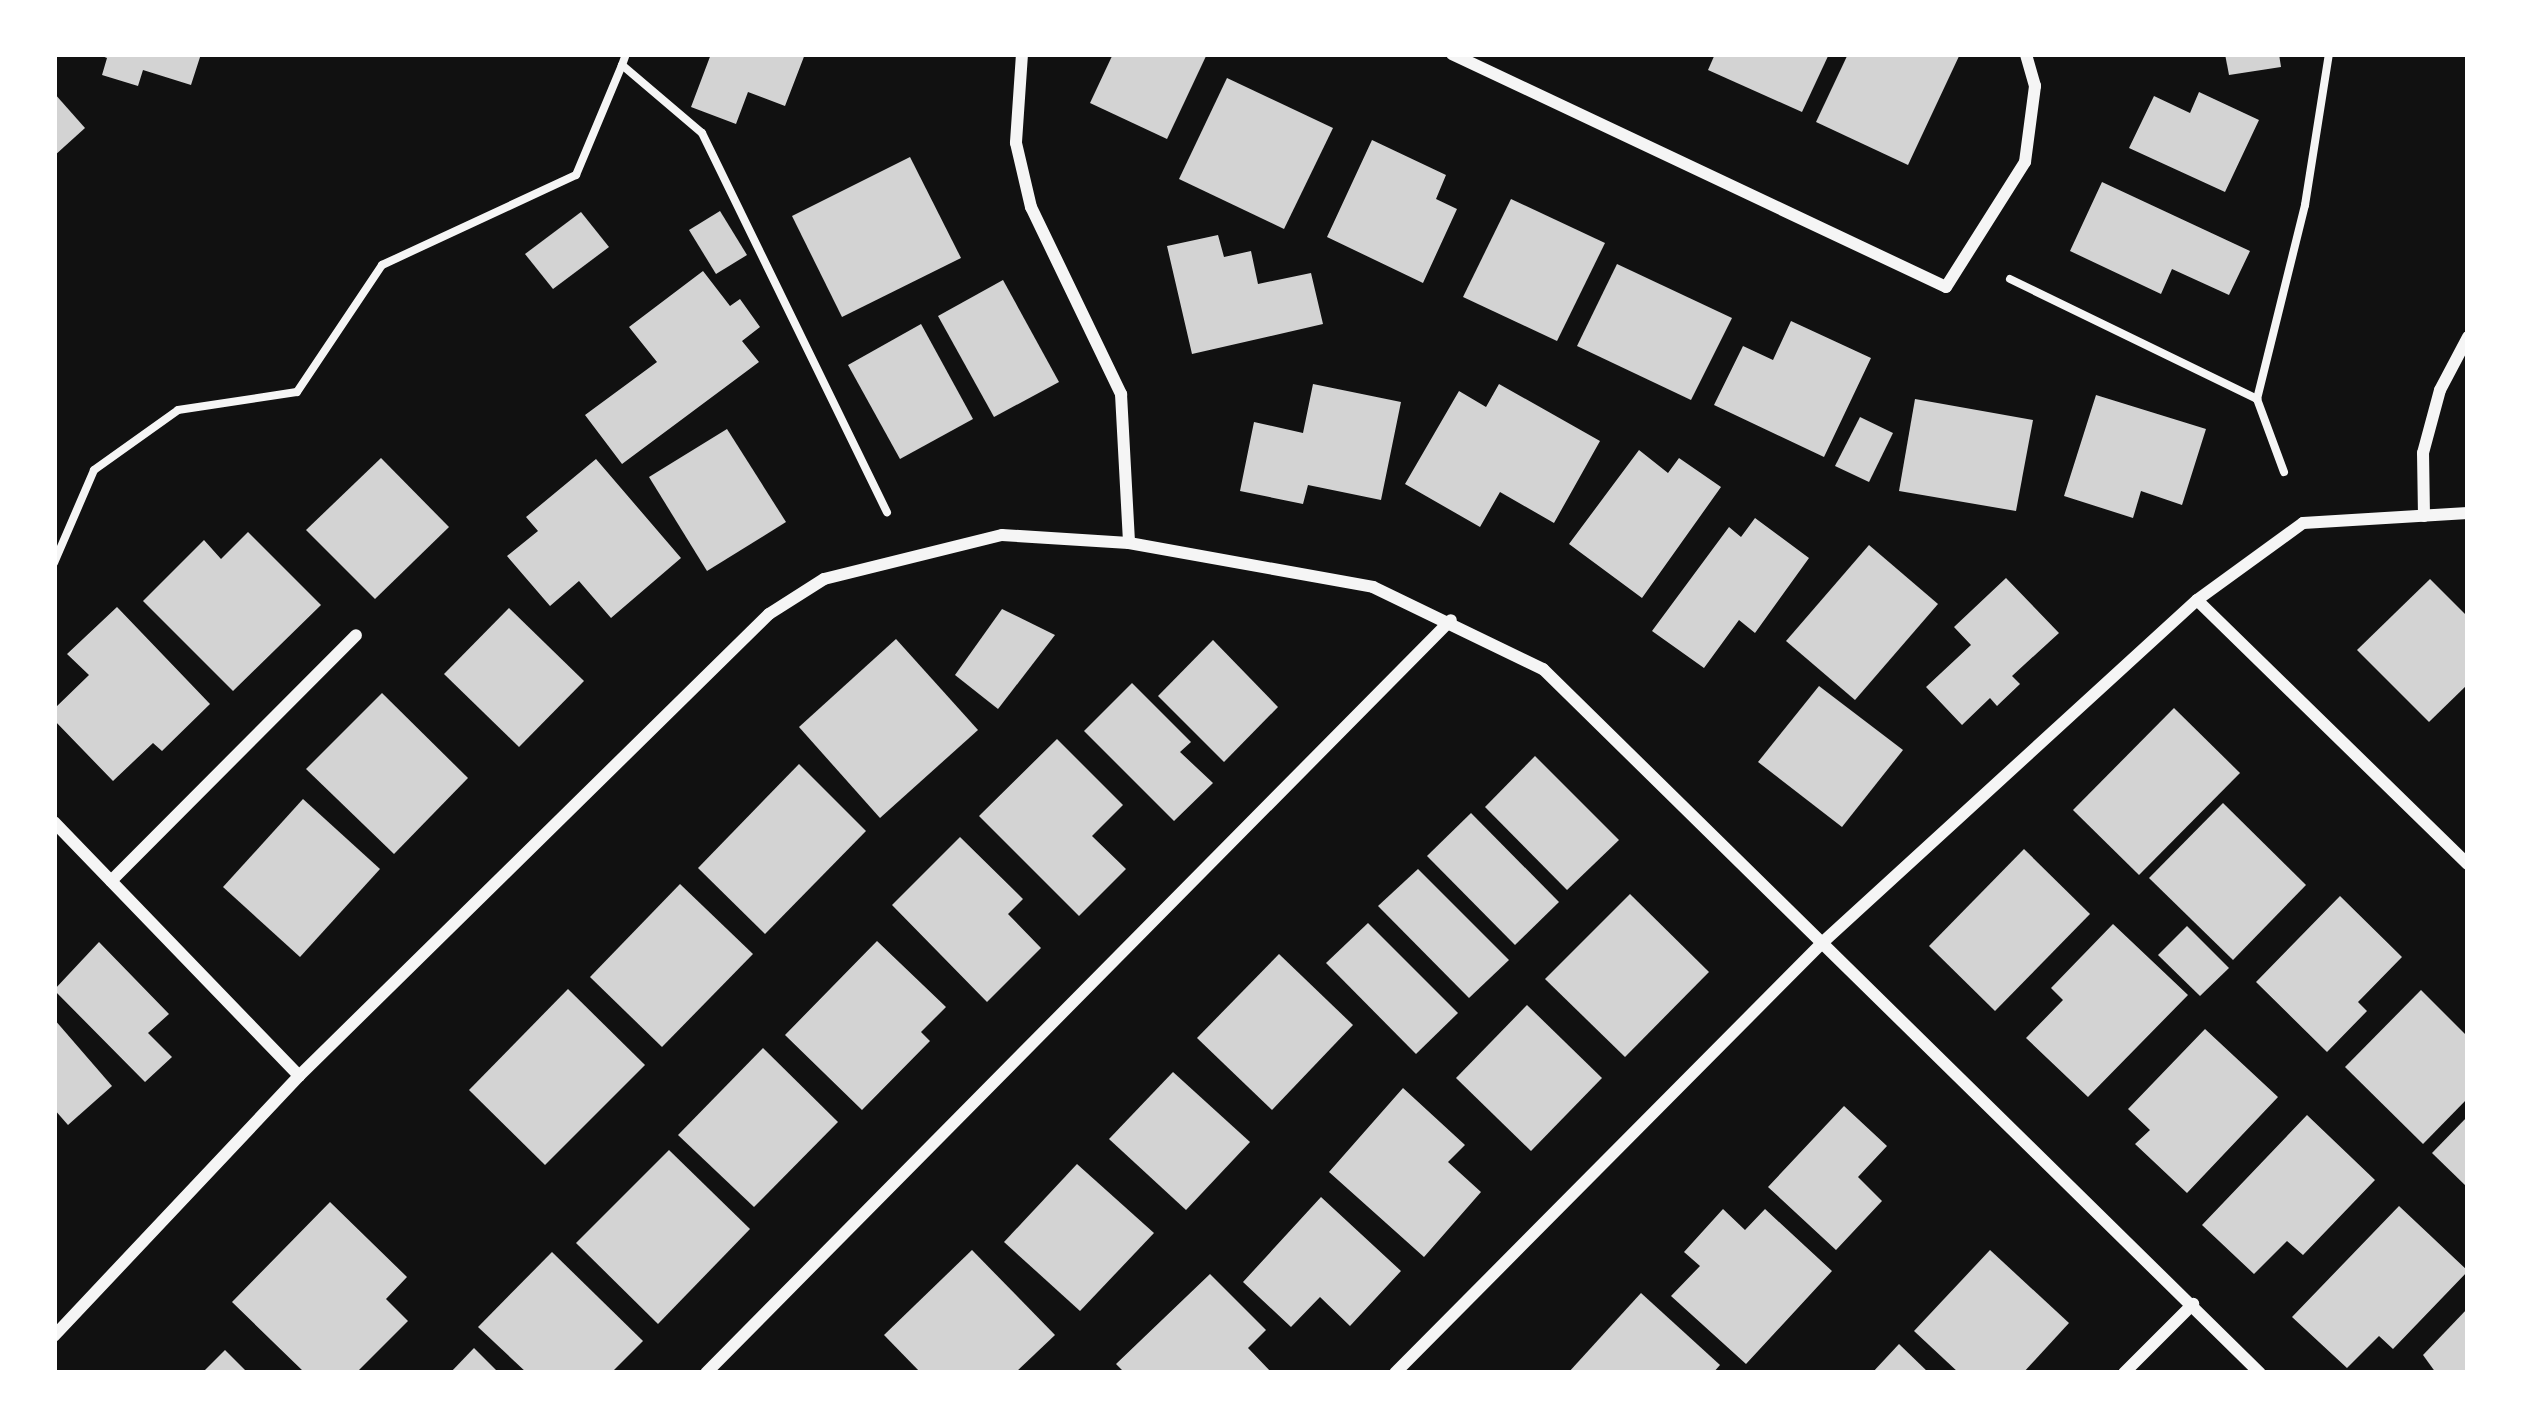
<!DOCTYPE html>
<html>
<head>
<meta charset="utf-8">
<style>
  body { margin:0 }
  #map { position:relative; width:2522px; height:1427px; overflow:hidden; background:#111; font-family:"Titillium Web",sans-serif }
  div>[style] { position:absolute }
  .building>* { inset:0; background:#d3d3d3 }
  .path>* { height:8px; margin:-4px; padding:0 4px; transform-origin:4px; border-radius:4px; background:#f5f5f5 }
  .minor>* { height:12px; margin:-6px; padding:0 6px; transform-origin:6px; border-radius:6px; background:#f5f5f5 }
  span { translate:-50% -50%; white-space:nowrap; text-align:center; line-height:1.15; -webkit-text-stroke:9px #fff; paint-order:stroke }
  .frame { position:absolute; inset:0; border:57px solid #fff; pointer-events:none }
</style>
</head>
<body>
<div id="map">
  <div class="building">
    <div style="clip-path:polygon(97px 54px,201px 54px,191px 85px,143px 70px,138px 86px,102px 75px,107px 58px)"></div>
    <div style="clip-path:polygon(711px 54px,805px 54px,785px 106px,748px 92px,736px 124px,691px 107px)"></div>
    <div style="clip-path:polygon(1113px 54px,1207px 54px,1167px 139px,1090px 103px)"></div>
    <div style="clip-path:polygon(1715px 54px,1829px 54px,1802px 112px,1708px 70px)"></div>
    <div style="clip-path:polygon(1848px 54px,1960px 54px,1908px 165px,1816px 122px)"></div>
    <div style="clip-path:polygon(2225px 54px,2279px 54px,2281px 67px,2229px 75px)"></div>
    <div style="clip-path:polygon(1227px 78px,1333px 128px,1284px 229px,1179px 179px)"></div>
    <div style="clip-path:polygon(2199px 92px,2259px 120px,2225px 192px,2129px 148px,2154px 96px,2190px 113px)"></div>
    <div style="clip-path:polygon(54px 93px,85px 128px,54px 156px)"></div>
    <div style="clip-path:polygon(1372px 140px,1446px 175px,1436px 199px,1457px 209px,1423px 283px,1327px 237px)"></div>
    <div style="clip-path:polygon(910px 157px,961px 258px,842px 317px,792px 216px)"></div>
    <div style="clip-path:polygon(2102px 182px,2250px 251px,2229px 295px,2172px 269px,2161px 294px,2070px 251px)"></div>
    <div style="clip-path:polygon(1511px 199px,1605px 243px,1557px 341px,1463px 297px)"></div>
    <div style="clip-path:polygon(720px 211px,747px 255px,716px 274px,689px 230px)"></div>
    <div style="clip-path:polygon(581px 212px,609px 247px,553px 289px,525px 254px)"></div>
    <div style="clip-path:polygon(1218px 235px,1224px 257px,1251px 251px,1258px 284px,1311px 273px,1323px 324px,1192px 354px,1167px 246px)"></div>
    <div style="clip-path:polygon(1617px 264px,1732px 318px,1691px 400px,1577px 346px)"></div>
    <div style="clip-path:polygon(703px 271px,730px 306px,740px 299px,760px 327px,742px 341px,759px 362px,622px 464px,585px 415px,657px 362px,629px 327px)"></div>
    <div style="clip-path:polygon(1003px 280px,1059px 382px,994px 417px,938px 316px)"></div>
    <div style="clip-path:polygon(1791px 321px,1871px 358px,1824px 457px,1714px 405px,1743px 346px,1773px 360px)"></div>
    <div style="clip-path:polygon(921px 324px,973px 419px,900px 459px,848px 365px)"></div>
    <div style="clip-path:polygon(1313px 384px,1401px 402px,1381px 500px,1308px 485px,1303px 504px,1240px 491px,1254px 422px,1303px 433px)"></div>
    <div style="clip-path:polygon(1499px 384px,1600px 441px,1554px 523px,1500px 492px,1480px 527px,1405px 484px,1459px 391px,1486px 407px)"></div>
    <div style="clip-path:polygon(2096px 395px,2206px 429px,2182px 505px,2141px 491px,2133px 518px,2064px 496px)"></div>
    <div style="clip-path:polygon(1915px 399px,2033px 420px,2016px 511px,1899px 491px)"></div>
    <div style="clip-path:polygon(1860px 417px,1893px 433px,1869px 482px,1835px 466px)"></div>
    <div style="clip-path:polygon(727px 429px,786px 522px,707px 571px,649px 477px)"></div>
    <div style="clip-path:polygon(1639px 450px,1668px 473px,1679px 458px,1721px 487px,1642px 598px,1569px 544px)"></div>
    <div style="clip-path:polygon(381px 458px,449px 527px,375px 599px,306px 530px)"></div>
    <div style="clip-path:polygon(596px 459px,681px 558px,611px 618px,579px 581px,550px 606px,507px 556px,538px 531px,526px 517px)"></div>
    <div style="clip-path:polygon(1755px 518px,1809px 558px,1755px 633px,1739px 620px,1704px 668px,1652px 631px,1729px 527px,1741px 537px)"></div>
    <div style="clip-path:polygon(248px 532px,321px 605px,233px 691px,143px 601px,204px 540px,221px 559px)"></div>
    <div style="clip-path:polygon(1869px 545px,1938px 604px,1855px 700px,1786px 641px)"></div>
    <div style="clip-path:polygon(2006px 578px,2059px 633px,2012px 676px,2020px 684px,1997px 706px,1990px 698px,1962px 725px,1926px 687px,1971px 645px,1954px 627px)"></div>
    <div style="clip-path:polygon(2430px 579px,2468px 617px,2468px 684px,2429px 722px,2357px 650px)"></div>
    <div style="clip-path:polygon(117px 607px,210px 704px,162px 751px,153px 743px,113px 781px,54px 720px,54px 709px,89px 675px,67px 654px)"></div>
    <div style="clip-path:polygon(509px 608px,584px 681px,519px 747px,444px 674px)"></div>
    <div style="clip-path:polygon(1002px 609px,1055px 635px,998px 709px,955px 675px)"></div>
    <div style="clip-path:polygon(896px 639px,978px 730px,880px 818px,799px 727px)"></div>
    <div style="clip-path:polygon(1213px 640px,1278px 707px,1224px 762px,1158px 696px)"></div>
    <div style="clip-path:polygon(1132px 683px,1191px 742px,1180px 752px,1213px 783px,1174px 821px,1084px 731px)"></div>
    <div style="clip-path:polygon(1819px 686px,1903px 750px,1842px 827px,1758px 762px)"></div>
    <div style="clip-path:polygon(382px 693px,468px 778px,394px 854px,306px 769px)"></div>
    <div style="clip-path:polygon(2174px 708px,2240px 773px,2139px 875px,2073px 810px)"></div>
    <div style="clip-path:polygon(1057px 739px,1123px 805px,1092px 836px,1126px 869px,1079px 916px,979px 816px)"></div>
    <div style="clip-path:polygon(1535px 756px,1619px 840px,1567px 890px,1485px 807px)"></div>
    <div style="clip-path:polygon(799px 764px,866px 831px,765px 934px,698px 868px)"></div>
    <div style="clip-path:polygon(303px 799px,380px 869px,300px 957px,223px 887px)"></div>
    <div style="clip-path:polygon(2223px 803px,2306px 885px,2233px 960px,2149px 878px)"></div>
    <div style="clip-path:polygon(1471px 813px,1559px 902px,1515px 945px,1427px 856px)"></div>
    <div style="clip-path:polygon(960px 837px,1023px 899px,1008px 914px,1041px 948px,987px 1002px,892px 905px)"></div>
    <div style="clip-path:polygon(2024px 849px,2090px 914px,1995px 1011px,1929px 946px)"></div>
    <div style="clip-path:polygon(1418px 869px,1509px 960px,1469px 998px,1378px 906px)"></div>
    <div style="clip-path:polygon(680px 884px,753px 954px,662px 1047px,590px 977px)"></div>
    <div style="clip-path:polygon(1630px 894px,1709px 972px,1625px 1057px,1545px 979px)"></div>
    <div style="clip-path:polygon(2340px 896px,2402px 957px,2358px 1002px,2367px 1011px,2327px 1052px,2256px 982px)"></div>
    <div style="clip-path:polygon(1368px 923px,1458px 1013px,1416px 1054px,1326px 963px)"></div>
    <div style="clip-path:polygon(2113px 924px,2188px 995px,2088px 1097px,2026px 1038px,2063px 1000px,2051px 988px)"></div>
    <div style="clip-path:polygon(2187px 926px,2229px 968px,2200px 996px,2158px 955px)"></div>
    <div style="clip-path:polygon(877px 941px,946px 1007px,921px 1032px,930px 1041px,862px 1110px,785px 1035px)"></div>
    <div style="clip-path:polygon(99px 942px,169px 1014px,148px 1033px,172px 1057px,145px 1082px,54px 990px)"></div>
    <div style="clip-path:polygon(1279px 954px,1353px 1025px,1272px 1110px,1197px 1038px)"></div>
    <div style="clip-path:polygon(568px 989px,645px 1065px,545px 1165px,469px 1090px)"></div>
    <div style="clip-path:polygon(2421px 990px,2468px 1037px,2468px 1098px,2423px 1144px,2345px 1067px)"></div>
    <div style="clip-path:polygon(1527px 1005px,1602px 1078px,1531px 1151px,1456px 1078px)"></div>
    <div style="clip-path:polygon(54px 1019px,112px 1086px,68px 1125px,54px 1109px)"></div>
    <div style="clip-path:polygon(2205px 1029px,2278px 1097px,2187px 1193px,2135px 1144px,2150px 1130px,2128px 1109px)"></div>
    <div style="clip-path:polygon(763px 1048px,838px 1122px,754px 1207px,678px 1135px)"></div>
    <div style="clip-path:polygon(1173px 1072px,1250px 1142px,1186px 1210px,1109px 1139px)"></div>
    <div style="clip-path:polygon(1403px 1088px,1465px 1145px,1448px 1162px,1481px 1192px,1424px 1257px,1329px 1172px)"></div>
    <div style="clip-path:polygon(1844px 1106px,1887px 1146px,1858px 1177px,1882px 1201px,1836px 1250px,1768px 1187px)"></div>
    <div style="clip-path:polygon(2307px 1115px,2375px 1180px,2303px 1255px,2287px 1241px,2254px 1274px,2202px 1225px)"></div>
    <div style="clip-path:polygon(2468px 1116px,2468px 1188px,2432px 1153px)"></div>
    <div style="clip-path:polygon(669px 1150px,750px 1229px,658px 1324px,576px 1243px)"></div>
    <div style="clip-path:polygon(1077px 1164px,1154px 1233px,1080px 1311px,1004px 1242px)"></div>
    <div style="clip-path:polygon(1321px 1197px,1401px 1271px,1350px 1326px,1320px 1297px,1291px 1327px,1243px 1282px)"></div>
    <div style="clip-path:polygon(330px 1202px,407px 1277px,386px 1299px,408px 1321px,356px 1373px,305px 1373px,232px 1302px)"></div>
    <div style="clip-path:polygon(2399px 1206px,2468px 1271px,2393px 1349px,2379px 1336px,2347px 1368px,2292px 1317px)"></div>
    <div style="clip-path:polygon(1723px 1209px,1745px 1230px,1765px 1209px,1832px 1271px,1746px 1364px,1671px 1296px,1700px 1266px,1684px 1252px)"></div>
    <div style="clip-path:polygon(972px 1250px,1055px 1335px,1015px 1373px,921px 1373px,884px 1335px)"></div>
    <div style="clip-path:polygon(1990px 1250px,2069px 1323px,2023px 1373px,1959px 1373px,1914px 1331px)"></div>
    <div style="clip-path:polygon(552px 1252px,643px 1341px,611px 1373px,527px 1373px,478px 1327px)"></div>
    <div style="clip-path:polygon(1210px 1274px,1266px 1330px,1248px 1348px,1272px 1373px,1125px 1373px,1116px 1364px)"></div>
    <div style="clip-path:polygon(1641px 1293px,1720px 1365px,1713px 1373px,1568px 1373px)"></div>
    <div style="clip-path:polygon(2468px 1308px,2468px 1373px,2436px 1373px,2423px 1355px)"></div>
    <div style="clip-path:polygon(1899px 1344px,1929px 1373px,1872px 1373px)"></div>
    <div style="clip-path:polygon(474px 1348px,499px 1373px,450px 1373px)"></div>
    <div style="clip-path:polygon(225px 1350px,248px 1373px,202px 1373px)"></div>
  </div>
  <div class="path">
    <div style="left:626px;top:54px;width:12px;rotate:110deg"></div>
    <div style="left:622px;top:65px;width:105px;rotate:40.4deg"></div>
    <div style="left:702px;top:133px;width:422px;rotate:64deg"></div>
    <div style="left:2010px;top:279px;width:275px;rotate:25.9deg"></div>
    <div style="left:2284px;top:472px;width:78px;rotate:-110.3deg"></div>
    <div style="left:2257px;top:399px;width:200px;rotate:-76.1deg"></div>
    <div style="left:2305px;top:205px;width:153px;rotate:-81deg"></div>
    <div style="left:54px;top:563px;width:101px;rotate:-66.7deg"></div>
    <div style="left:94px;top:470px;width:103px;rotate:-35.5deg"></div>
    <div style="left:178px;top:410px;width:120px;rotate:-8.6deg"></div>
    <div style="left:297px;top:392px;width:153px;rotate:-56.2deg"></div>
    <div style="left:382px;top:265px;width:214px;rotate:-24.9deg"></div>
    <div style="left:576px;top:175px;width:119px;rotate:-67.3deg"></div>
  </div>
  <div class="minor">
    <div style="left:1022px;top:54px;width:89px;rotate:93.9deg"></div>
    <div style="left:1016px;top:143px;width:66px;rotate:76.8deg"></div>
    <div style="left:1031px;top:207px;width:208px;rotate:64.3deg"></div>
    <div style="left:1121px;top:394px;width:149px;rotate:86.9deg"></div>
    <div style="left:1452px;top:54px;width:546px;rotate:25.25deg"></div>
    <div style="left:1946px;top:287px;width:148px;rotate:-57.7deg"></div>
    <div style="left:2025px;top:162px;width:77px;rotate:-82.5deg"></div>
    <div style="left:2035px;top:86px;width:33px;rotate:-106deg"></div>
    <div style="left:2424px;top:516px;width:63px;rotate:-90.9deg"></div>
    <div style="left:2423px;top:453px;width:65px;rotate:-74.9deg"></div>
    <div style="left:2440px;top:390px;width:60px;rotate:-62.2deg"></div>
    <div style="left:2197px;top:600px;width:131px;rotate:-36deg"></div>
    <div style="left:2303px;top:523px;width:165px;rotate:-3.5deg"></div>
    <div style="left:54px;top:822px;width:353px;rotate:46deg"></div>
    <div style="left:111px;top:881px;width:347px;rotate:-45.1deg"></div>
    <div style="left:54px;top:1336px;width:357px;rotate:-46.7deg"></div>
    <div style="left:299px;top:1076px;width:659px;rotate:-44.51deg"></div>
    <div style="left:769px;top:614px;width:65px;rotate:-32.5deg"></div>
    <div style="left:824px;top:579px;width:183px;rotate:-13.9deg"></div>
    <div style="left:1002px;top:535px;width:127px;rotate:3.6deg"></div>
    <div style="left:1129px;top:543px;width:248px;rotate:10.2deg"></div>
    <div style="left:1373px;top:587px;width:189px;rotate:25.8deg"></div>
    <div style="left:1543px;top:669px;width:1005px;rotate:44.48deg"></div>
    <div style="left:706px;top:1373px;width:1059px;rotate:-45.31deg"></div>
    <div style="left:1395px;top:1373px;width:606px;rotate:-45.2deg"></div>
    <div style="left:1822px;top:943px;width:508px;rotate:-42.45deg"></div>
    <div style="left:2197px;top:600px;width:378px;rotate:44.3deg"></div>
    <div style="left:2124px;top:1373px;width:98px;rotate:-45deg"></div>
  </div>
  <div class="frame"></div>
</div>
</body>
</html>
